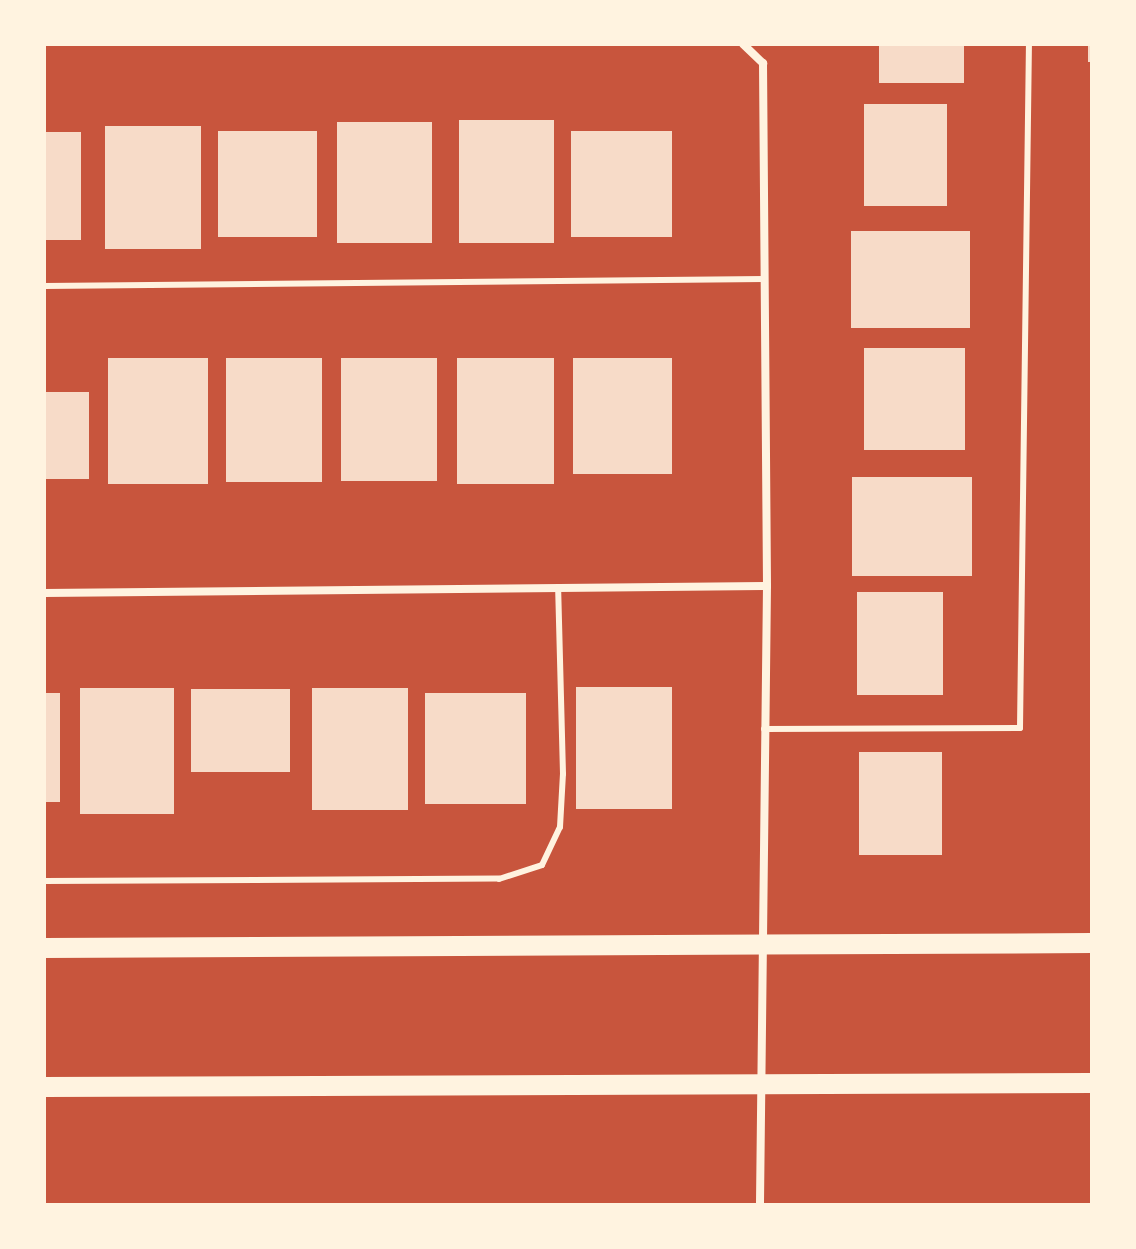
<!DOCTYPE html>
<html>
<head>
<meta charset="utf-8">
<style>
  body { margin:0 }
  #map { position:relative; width:1136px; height:1249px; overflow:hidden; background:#c8553d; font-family:"Libre Baskerville",serif }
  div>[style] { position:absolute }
  .building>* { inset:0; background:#f7dbc8 }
  .service>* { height:6px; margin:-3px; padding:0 3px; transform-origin:3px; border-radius:3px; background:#fff3e0 }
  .minor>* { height:8px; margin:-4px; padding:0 4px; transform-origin:4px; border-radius:4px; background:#fff3e0 }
  .primary>* { height:20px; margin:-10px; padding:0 10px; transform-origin:10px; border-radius:10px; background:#fff3e0 }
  span { translate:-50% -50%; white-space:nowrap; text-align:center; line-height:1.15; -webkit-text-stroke:8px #fff3e0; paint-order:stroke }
  .frame { position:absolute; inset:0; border:46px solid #fff3e0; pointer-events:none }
</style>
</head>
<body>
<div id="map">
  <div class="building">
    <div style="clip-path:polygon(879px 44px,964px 44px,964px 83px,879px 83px)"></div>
    <div style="clip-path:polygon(1088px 44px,1092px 44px,1092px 62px,1088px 62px)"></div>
    <div style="clip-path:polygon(864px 104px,947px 104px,947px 206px,864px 206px)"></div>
    <div style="clip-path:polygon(459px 120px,554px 120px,554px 243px,459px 243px)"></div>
    <div style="clip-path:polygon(337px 122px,432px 122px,432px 243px,337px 243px)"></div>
    <div style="clip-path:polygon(105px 126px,201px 126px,201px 249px,105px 249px)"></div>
    <div style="clip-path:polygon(218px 131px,317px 131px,317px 237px,218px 237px)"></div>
    <div style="clip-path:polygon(571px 131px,672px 131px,672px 237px,571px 237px)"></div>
    <div style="clip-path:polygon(44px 132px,81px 132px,81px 240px,44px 240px)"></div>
    <div style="clip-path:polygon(851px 231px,970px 231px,970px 328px,851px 328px)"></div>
    <div style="clip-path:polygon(864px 348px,965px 348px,965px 450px,864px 450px)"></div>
    <div style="clip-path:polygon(108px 358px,208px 358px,208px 484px,108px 484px)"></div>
    <div style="clip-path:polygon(226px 358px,322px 358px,322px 482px,226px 482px)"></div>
    <div style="clip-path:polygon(341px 358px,437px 358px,437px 481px,341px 481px)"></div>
    <div style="clip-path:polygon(457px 358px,554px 358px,554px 484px,457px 484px)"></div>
    <div style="clip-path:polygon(573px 358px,672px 358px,672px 474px,573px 474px)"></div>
    <div style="clip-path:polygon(44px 392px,89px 392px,89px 479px,44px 479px)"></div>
    <div style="clip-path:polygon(852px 477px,972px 477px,972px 576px,852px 576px)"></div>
    <div style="clip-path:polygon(857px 592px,943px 592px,943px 695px,857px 695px)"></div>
    <div style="clip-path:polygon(576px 687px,672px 687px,672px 809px,576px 809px)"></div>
    <div style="clip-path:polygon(80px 688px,174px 688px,174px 814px,80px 814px)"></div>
    <div style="clip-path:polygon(312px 688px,408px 688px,408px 810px,312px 810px)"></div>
    <div style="clip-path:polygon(191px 689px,290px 689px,290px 772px,191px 772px)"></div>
    <div style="clip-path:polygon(44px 693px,60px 693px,60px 802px,44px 802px)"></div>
    <div style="clip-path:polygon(425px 693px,526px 693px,526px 804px,425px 804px)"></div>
    <div style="clip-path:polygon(859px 752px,942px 752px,942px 855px,859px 855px)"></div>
  </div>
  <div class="service">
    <div style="left:44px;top:286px;width:721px;rotate:-0.56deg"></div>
    <div style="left:764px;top:729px;width:256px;rotate:-0.2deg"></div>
    <div style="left:1020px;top:728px;width:684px;rotate:-89.25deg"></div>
    <div style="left:44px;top:881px;width:455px;rotate:-0.3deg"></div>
    <div style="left:499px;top:879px;width:45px;rotate:-18deg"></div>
    <div style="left:542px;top:865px;width:42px;rotate:-64.7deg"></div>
    <div style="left:560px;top:827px;width:53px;rotate:-86.8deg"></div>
    <div style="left:563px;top:774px;width:185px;rotate:-91.5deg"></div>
  </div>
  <div class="minor">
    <div style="left:743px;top:44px;width:28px;rotate:44deg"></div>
    <div style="left:763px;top:63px;width:523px;rotate:89.56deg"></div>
    <div style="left:767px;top:586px;width:619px;rotate:90.65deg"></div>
    <div style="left:44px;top:593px;width:723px;rotate:-0.55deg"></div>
  </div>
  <div class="primary">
    <div style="left:44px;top:948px;width:1048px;rotate:-0.27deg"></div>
    <div style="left:44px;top:1087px;width:1048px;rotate:-0.22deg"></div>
  </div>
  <div class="frame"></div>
</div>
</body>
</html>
